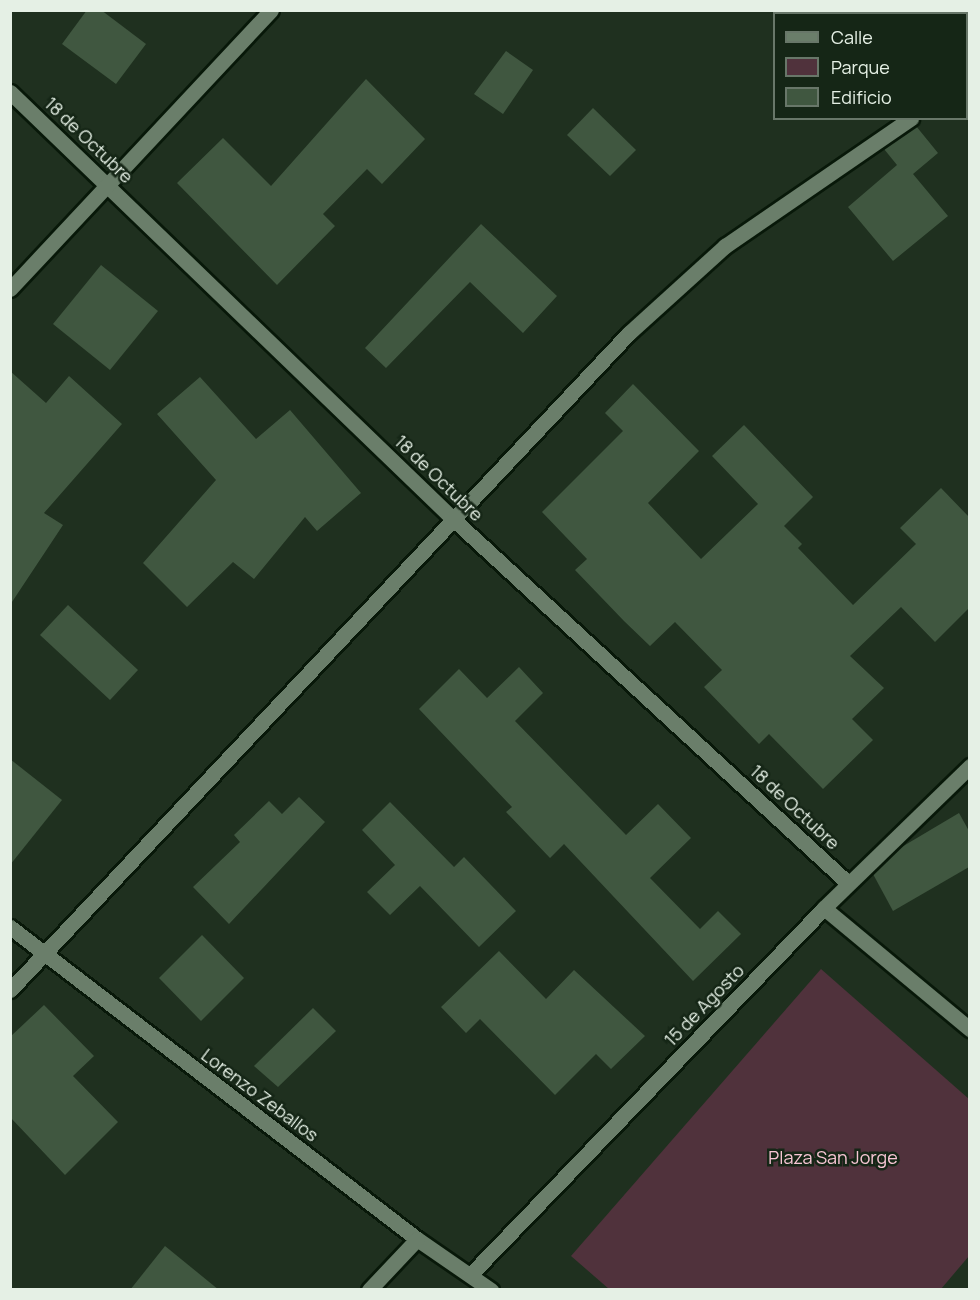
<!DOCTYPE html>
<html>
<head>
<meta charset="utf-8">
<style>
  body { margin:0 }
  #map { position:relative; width:980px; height:1300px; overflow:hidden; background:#1f301f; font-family:Manrope,sans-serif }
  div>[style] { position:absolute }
  .green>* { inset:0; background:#50323c }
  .building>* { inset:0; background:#405740 }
  .roads { filter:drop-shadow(2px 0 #081809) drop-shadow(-2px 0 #081809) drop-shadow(0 2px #081809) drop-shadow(0 -2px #081809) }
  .street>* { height:15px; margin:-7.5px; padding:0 7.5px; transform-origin:7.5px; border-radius:7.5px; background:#6a7e6a }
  span { translate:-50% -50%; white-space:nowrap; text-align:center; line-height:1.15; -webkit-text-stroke:5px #152616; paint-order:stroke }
  .street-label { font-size:18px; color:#e5f0e5 }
  .park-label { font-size:18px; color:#f7c5d4 }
  .frame { position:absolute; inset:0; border:12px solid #e5f0e5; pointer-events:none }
  .legend { position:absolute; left:773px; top:12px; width:195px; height:108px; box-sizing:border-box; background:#152616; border:2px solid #687769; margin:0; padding:8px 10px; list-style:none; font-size:18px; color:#e5f0e5 }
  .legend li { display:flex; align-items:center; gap:12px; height:30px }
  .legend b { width:30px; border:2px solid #687769 }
</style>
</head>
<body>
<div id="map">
  <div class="green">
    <div style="clip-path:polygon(821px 969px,969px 1099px,969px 1256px,941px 1289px,609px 1289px,571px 1256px)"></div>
  </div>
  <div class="building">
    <div style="clip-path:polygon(87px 10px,101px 10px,146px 44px,116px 84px,62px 44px)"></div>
    <div style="clip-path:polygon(506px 51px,533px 70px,503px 114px,474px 94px)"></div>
    <div style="clip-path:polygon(366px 79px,425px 139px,382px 184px,367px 169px,323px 214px,335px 226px,277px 285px,177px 183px,223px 138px,271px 186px)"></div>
    <div style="clip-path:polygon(593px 108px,636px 150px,610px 176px,567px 135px)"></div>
    <div style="clip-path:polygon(916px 126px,938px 153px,913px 174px,948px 216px,893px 261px,848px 207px,897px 165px,884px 149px)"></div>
    <div style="clip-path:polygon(481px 224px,557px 296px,523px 333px,470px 282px,386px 368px,365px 348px)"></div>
    <div style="clip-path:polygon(101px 265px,158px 311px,110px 370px,53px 324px)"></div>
    <div style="clip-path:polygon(10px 371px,46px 403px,69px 376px,122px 424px,44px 513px,63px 525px,10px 605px)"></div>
    <div style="clip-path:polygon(200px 377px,256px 439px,290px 410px,361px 493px,317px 531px,305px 517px,254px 579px,233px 562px,187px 607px,143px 563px,216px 480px,157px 414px)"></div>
    <div style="clip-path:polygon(633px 384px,699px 451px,648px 503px,701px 559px,758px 504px,712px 456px,744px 425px,813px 497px,784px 526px,802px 544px,798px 548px,853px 605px,916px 544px,900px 528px,941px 488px,969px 517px,969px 608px,935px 642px,901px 607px,850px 656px,884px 688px,852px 719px,873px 740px,823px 789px,769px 734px,759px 744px,704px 687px,722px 670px,675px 622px,650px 646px,624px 621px,575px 570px,587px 559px,542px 512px,623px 431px,605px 413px)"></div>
    <div style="clip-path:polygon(68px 605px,138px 670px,110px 700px,40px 635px)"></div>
    <div style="clip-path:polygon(519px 667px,543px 693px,515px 721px,626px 835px,658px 804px,691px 838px,650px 878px,700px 929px,718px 911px,741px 934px,693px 981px,564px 844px,550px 858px,506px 812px,512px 807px,419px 709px,459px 669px,487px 698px)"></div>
    <div style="clip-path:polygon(10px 759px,62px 800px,10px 865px)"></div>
    <div style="clip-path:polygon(299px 797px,325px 822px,229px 924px,193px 887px,240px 842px,234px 835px,269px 801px,282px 814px)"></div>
    <div style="clip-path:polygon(390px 802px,454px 867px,464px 857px,516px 911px,479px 947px,420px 886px,390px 915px,367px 892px,395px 865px,362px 830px)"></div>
    <div style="clip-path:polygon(959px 813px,969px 831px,969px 867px,893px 911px,873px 874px,900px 848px)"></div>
    <div style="clip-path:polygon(202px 935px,244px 978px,201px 1021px,159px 978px)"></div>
    <div style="clip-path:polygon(499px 951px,546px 999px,574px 970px,645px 1036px,611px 1069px,596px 1054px,555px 1095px,480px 1019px,466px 1033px,441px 1007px)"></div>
    <div style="clip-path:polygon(44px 1005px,94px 1056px,73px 1076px,118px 1122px,65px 1175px,10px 1117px,10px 1037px)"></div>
    <div style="clip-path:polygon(313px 1008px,336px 1031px,278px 1087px,254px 1066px)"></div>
    <div style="clip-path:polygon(165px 1246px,219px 1290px,130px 1290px)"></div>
  </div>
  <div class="roads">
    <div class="street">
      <div style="left:966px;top:80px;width:4px;rotate:-27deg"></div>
      <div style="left:10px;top:92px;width:614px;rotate:43.94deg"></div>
      <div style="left:452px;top:518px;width:539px;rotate:42.67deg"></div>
      <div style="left:10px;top:289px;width:382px;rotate:-46.9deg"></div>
      <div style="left:824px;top:908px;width:190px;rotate:39.7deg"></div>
      <div style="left:10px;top:927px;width:513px;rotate:37.47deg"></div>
      <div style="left:417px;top:1239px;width:90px;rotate:34.6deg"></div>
      <div style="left:10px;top:990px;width:903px;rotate:-46.71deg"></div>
      <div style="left:629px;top:333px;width:130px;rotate:-42.2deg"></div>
      <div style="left:725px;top:246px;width:226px;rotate:-34.5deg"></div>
      <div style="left:470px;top:1275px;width:510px;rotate:-46.03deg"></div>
      <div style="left:824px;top:908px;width:204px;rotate:-44.2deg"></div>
      <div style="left:369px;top:1290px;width:70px;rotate:-46.7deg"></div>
    </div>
  </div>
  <div class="street-label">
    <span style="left:89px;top:140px;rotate:44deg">18 de Octubre</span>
    <span style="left:439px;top:478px;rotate:44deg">18 de Octubre</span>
    <span style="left:795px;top:807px;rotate:43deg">18 de Octubre</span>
    <span style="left:704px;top:1005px;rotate:-46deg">15 de Agosto</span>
    <span style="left:260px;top:1095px;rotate:37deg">Lorenzo Zeballos</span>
  </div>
  <div class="park-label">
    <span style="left:833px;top:1157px">Plaza San Jorge</span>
  </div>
  <div class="frame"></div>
  <ul class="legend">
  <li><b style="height:8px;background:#6a7e6a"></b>Calle</li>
  <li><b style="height:16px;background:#50323c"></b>Parque</li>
  <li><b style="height:16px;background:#405740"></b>Edificio</li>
  </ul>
</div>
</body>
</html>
